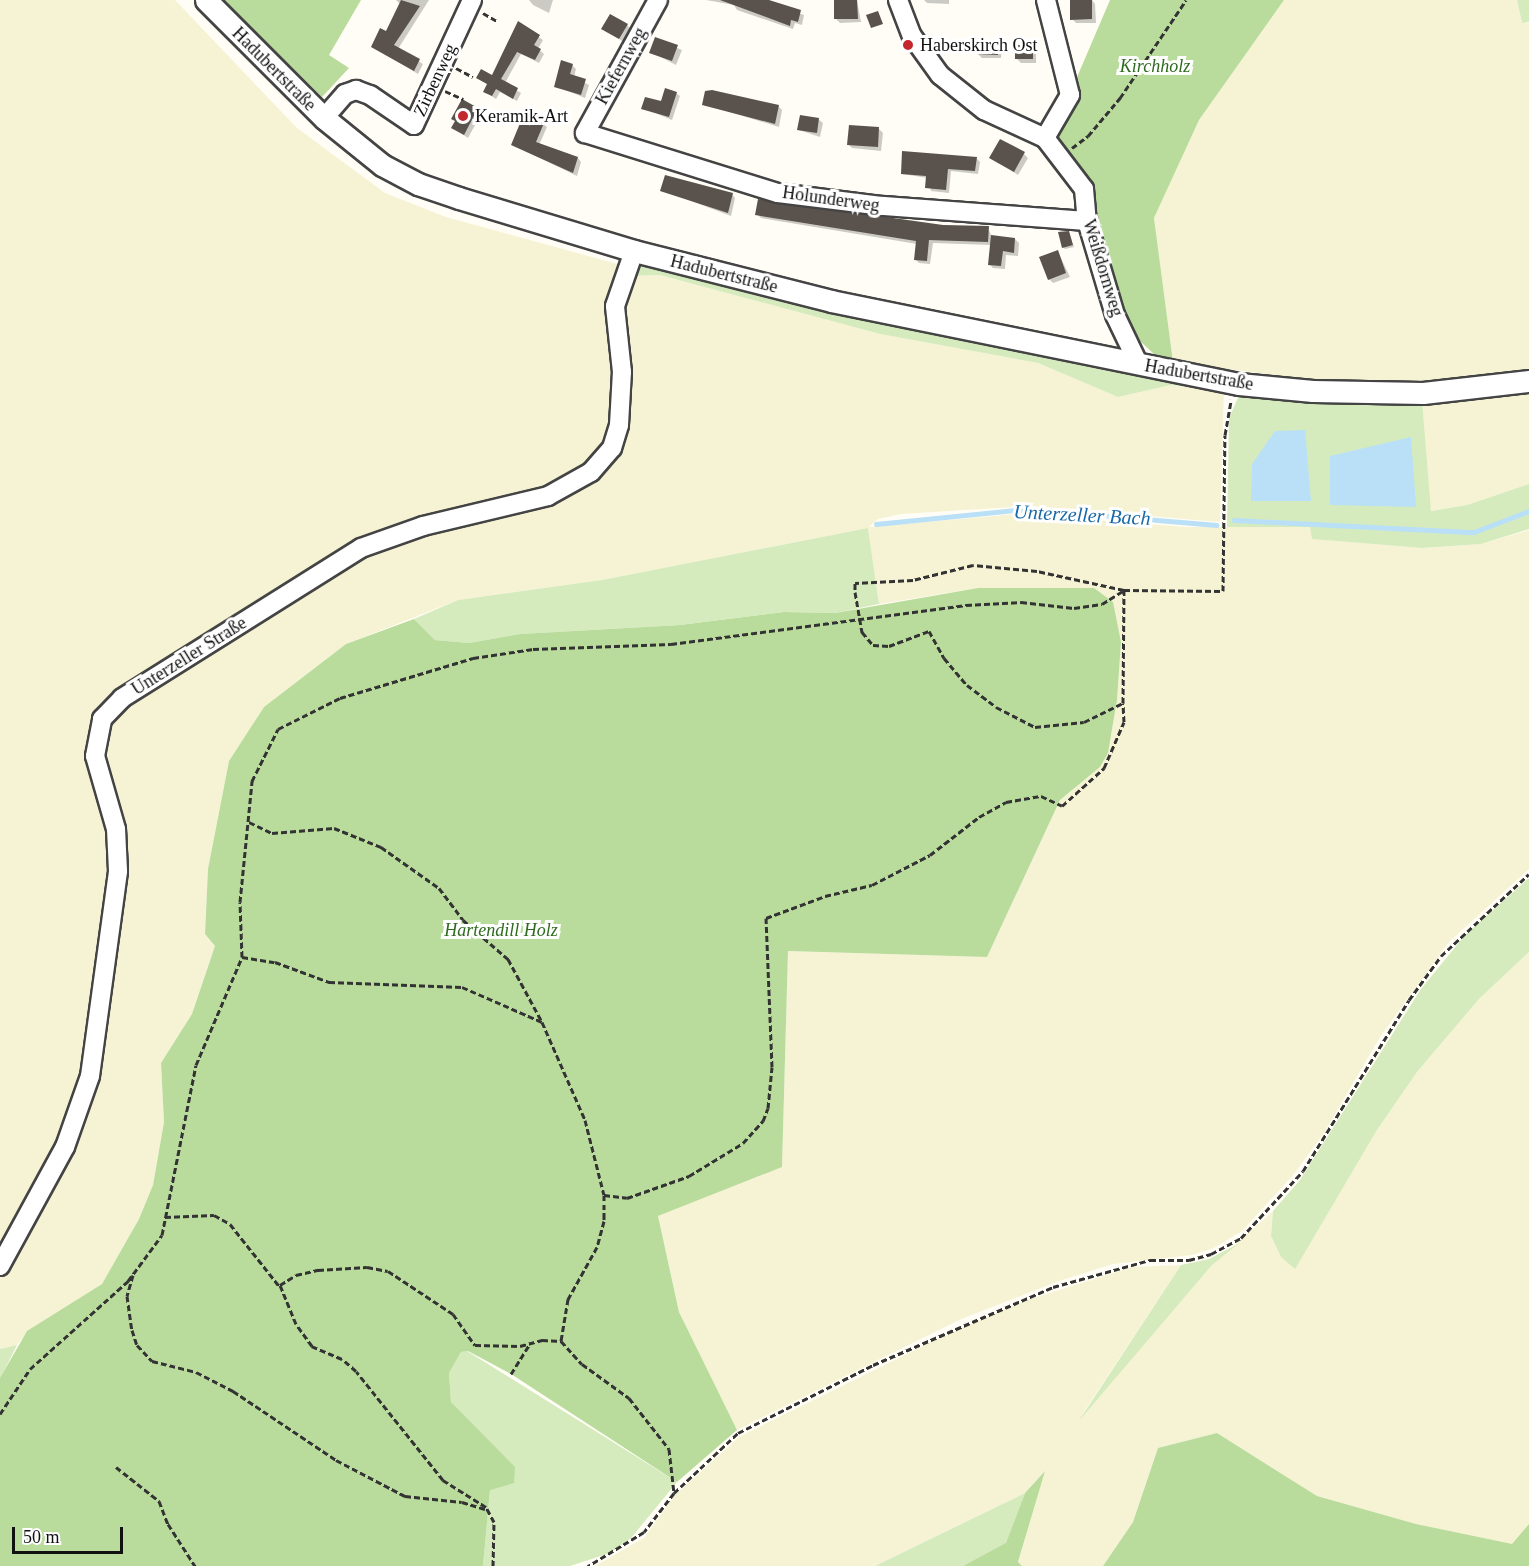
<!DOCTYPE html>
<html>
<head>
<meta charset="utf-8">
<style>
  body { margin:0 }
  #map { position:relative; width:1529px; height:1566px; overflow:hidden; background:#fffdf5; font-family:Georgia,serif }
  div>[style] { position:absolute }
  .farmland>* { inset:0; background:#f6f3d4 }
  .green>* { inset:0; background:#d5ebbd }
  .forest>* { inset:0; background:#b9dc9c }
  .water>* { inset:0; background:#b9e0f7 }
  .shadow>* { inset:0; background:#0003 }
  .stream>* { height:4.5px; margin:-2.25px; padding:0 2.25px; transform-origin:2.25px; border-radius:2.25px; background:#b9e0f7 }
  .building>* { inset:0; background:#5a524d }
  .path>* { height:3px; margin-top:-1.5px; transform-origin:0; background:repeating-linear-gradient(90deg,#333 0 6px,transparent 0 9px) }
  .roads { filter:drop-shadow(2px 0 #444) drop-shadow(-2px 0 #444) drop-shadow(0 2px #444) drop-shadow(0 -2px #444) }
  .minor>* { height:18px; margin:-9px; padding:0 9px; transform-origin:9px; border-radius:9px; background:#fff }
  .tertiary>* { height:21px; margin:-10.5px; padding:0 10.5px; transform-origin:10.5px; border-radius:10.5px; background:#fff }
  .dots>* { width:16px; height:16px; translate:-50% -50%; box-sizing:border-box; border:3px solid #fff; border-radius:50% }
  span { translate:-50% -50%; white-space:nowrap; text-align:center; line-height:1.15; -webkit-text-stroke:6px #fff; paint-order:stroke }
  .poi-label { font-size:18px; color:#111 }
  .left { translate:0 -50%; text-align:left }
  .street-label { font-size:18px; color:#111 }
  .park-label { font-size:18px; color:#2f6b1f; font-style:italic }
  .water-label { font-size:20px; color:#1768a6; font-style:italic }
  .scale { position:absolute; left:12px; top:1527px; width:111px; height:27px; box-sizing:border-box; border:3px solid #111; border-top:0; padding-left:8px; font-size:18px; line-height:21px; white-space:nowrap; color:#111; -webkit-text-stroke:4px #fff; paint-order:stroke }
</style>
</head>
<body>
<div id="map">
  <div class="farmland">
    <div style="clip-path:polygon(0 0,175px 0,297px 128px,385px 193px,446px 217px,621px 265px,607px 306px,617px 409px,599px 456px,558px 486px,392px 532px,93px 725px,87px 756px,112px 846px,84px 1074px,60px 1146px,0 1255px)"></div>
    <div style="clip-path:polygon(1284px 0,1517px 0,1522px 23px,1529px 23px,1529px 370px,1425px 384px,1335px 383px,1173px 362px,1154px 218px,1199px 120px)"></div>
    <div style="clip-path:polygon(660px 275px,880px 334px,1038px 363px,1118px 397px,1171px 385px,1224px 391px,1220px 522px,1029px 506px,901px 514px,878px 519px,869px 527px,1017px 514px,1187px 527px,1310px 527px,1313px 539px,1422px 548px,1481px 544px,1529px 530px,1529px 869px,1448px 943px,1380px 1037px,1324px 1133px,1294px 1174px,1242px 1231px,1214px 1248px,1192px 1255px,1113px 1264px,1059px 1281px,959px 1320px,737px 1430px,679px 1312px,658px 1216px,782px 1166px,788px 951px,987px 957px,1060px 800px,1100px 767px,1108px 753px,1117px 700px,1121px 642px,1112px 602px,978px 588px,879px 604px,868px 528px,602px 580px,458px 600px,346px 644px,264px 707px,229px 761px,208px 869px,205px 934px,215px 946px,192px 1014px,161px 1063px,164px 1122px,153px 1185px,139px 1219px,102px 1284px,28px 1331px,17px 1345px,0 1349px,0 1278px,70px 1148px,123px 870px,101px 749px,112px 714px,378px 546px,477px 521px,607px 463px,619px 318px,628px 276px)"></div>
    <div style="clip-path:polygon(1529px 388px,1529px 484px,1467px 505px,1430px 511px,1422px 400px)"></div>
    <div style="clip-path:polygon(1529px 952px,1529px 1524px,1512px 1545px,1416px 1524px,1317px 1496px,1217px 1433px,1158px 1448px,1133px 1522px,1103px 1566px,1022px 1566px,1018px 1563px,1044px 1472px,1025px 1493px,875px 1566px,595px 1566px,644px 1538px,675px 1495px,739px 1437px,933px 1341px,1018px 1303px,1132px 1267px,1181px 1265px,1081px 1416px,1212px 1265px,1273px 1211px,1271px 1236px,1281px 1257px,1295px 1268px,1377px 1130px,1417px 1072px,1479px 999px)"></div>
  </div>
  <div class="green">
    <div style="clip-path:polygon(1517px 0,1529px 0,1529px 22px,1522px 23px)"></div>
    <div style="clip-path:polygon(656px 263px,1224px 391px,1171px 385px,1118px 397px,1038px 363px,880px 334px,660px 275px,628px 276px,639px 266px)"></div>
    <div style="clip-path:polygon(1240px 393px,1422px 400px,1431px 511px,1467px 505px,1529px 484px,1529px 529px,1481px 544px,1422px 548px,1312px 539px,1310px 527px,1227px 527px,1229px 418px)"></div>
    <div style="clip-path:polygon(868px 528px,879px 604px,835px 613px,784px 612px,680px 625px,520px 634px,469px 643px,435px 640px,414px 619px,458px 600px,602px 580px)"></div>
    <div style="clip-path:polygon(1529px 878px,1529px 952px,1479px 999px,1417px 1072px,1377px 1130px,1295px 1269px,1281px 1257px,1271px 1236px,1273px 1211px,1300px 1180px,1421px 989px,1465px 935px)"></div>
    <div style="clip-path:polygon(1238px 1244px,1212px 1265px,1078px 1422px,1181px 1265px,1209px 1259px)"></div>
    <div style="clip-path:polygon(17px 1345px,1px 1377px,0 1378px,0 1349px)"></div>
    <div style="clip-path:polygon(467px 1351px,677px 1482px,631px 1538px,610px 1553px,570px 1566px,483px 1566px,490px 1490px,468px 1421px,451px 1402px,449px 1373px,461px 1352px)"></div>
    <div style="clip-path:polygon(1025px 1493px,1006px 1544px,963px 1566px,875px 1566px)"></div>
  </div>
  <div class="forest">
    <div style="clip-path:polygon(223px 0,361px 0,329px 55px,349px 68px,322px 97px)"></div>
    <div style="clip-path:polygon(1110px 0,1284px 0,1199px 120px,1154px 218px,1173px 362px,1155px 355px,1140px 341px,1118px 306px,1092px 218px,1051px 138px)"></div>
    <div style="clip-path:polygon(978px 588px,1094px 588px,1113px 602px,1121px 642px,1117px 700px,1108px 753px,1100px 767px,1060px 800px,987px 957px,788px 951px,782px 1167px,658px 1216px,679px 1312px,737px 1430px,677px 1482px,511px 1374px,468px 1351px,461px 1352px,449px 1373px,451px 1402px,515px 1467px,514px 1483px,490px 1490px,483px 1566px,0 1566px,0 1378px,27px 1331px,102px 1284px,139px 1219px,153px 1185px,164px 1122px,161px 1063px,192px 1014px,215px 946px,205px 934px,208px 869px,229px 761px,264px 707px,346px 644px,414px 619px,435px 640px,469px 643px,520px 634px,680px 625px,784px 612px,835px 613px)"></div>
    <div style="clip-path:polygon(1217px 1433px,1317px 1496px,1416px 1524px,1512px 1544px,1529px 1524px,1529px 1566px,1103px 1566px,1133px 1522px,1158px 1448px)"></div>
    <div style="clip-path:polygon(1045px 1471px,1018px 1562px,1022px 1566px,963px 1566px,1006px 1543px,1025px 1493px)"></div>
  </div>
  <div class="water">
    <div style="clip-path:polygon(1305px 430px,1311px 501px,1251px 501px,1252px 464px,1275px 431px)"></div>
    <div style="clip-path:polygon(1411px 437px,1416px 507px,1330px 505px,1330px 456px)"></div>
  </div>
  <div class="shadow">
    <div style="clip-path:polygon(396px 0,429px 0,398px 49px,423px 64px,418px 74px,372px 47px,387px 33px,400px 4px)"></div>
    <div style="clip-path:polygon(529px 0,553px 0,549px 13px,533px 5px)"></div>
    <div style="clip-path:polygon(706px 0,764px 0,804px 15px,802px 25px,795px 23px,793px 29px,737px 10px,734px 5px)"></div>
    <div style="clip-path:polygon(835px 0,857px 0,861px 22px,840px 23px,836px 19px)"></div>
    <div style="clip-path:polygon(924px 0,949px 0,949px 4px,927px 3px)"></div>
    <div style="clip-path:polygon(1092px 0,1095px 4px,1096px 23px,1076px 23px,1072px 19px)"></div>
    <div style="clip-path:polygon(519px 23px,543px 40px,538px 49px,544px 54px,539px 63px,521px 54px,505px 83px,521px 93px,517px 101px,500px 92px,496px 99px,485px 92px,489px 85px,478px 77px,493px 77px)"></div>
    <div style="clip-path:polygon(627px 25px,631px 29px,624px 42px,603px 29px)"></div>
    <div style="clip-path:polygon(656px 39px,682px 50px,676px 65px,651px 52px)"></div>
    <div style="clip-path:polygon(997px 43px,1002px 47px,1001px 58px,982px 58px,978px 54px)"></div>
    <div style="clip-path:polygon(1032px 46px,1036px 50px,1036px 63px,1021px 63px,1017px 59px)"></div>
    <div style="clip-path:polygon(572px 65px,576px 69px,574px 77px,589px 85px,585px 98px,556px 86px)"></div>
    <div style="clip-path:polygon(676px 93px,680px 96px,672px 120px,643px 108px,662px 103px)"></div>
    <div style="clip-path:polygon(462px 101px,481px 114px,468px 138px,453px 128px)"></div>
    <div style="clip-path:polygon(704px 104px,778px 106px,782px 110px,779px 127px)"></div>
    <div style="clip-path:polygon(818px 119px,823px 123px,820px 137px,799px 130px)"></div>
    <div style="clip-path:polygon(543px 124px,547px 127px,539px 145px,578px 158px,581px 162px,577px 176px,513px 145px)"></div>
    <div style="clip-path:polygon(879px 129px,883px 133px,881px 151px,852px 148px,848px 144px)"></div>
    <div style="clip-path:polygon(1024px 154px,1028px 158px,1018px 175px,991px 158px)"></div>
    <div style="clip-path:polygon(976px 158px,980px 162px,978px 174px,951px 171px,949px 193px,931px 191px,928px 178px,902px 174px)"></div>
    <div style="clip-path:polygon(662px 190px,732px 194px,735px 198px,731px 216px)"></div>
    <div style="clip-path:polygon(757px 214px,988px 228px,992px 237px,1015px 239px,1019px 243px,1018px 256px,1006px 255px,1005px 269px,993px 268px,989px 264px,991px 245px,933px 243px,930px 264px,919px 263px,915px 259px,917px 244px,761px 218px)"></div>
    <div style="clip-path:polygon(1069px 233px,1074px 247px,1065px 249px,1063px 247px)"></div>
    <div style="clip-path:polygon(1058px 252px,1070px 277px,1053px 283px,1049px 279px)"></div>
  </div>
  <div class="stream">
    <div style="left:1234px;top:520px;width:240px;rotate:2.9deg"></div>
    <div style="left:1474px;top:532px;width:59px;rotate:-20.9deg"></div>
    <div style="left:876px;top:524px;width:151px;rotate:-5.7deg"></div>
    <div style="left:1026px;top:509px;width:191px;rotate:4.8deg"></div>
  </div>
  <div class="building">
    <div style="clip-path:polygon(401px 0,420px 6px,394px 45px,420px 59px,414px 71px,371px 47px,380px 28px,386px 31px)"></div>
    <div style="clip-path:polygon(720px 0,769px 0,801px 10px,798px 22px,791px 20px,790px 26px)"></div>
    <div style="clip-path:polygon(834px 0,857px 0,858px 19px,834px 19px)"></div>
    <div style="clip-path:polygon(1070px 0,1092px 0,1092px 19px,1070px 20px)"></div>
    <div style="clip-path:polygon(878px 11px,883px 24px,871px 28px,866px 15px)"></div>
    <div style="clip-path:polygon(610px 14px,628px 24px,619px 39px,601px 29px)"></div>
    <div style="clip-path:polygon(518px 21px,540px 35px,534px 45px,541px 49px,535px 60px,517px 52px,501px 79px,518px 88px,513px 99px,496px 89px,492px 96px,483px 92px,487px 84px,476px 78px,481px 69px,492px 75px)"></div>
    <div style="clip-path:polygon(655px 37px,678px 45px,672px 61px,649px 53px)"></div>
    <div style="clip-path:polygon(977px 41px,998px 41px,998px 55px,977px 54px)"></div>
    <div style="clip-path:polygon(1015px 45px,1033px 45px,1033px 59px,1015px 59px)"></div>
    <div style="clip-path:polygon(561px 60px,573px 64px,570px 74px,586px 79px,581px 95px,554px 87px)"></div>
    <div style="clip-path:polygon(665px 88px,677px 92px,669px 117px,641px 109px,645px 97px,661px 101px)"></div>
    <div style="clip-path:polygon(712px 90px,779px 105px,775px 124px,702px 105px,705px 91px)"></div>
    <div style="clip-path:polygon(462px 99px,478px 108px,464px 135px,451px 128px,455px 121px,451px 119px)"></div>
    <div style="clip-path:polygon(800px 115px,819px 118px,817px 133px,797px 130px)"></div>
    <div style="clip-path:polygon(523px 116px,544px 123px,536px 142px,578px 157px,573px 173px,511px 145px)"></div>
    <div style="clip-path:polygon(849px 125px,879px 127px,878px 147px,847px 145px)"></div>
    <div style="clip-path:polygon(1000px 139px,1025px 152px,1014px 172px,989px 158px)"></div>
    <div style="clip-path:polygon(902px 151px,977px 157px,975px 171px,948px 169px,946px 190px,925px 188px,926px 176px,901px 174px)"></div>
    <div style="clip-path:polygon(665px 175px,733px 193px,728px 213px,660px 191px)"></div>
    <div style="clip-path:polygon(758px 199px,943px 225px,989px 226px,988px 242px,929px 240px,927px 261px,914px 260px,916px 241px,755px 215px)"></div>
    <div style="clip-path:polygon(1069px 231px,1073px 245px,1062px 248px,1058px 232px)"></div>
    <div style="clip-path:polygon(991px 235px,1015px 238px,1014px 253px,1003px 251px,1001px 266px,988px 265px)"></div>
    <div style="clip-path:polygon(1058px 250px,1066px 273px,1048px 280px,1039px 257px)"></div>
  </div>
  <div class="path">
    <div style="left:483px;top:13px;width:16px;rotate:30deg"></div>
    <div style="left:456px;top:68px;width:19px;rotate:28deg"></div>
    <div style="left:445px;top:91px;width:20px;rotate:24deg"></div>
    <div style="left:1072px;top:148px;width:20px;rotate:-37deg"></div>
    <div style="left:1088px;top:136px;width:50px;rotate:-49.9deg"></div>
    <div style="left:1120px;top:98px;width:118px;rotate:-56deg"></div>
    <div style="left:1124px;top:590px;width:89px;rotate:-167.7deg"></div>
    <div style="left:1037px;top:571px;width:64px;rotate:-174.6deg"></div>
    <div style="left:973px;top:565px;width:62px;rotate:166deg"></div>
    <div style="left:913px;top:580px;width:58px;rotate:177deg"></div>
    <div style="left:855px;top:583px;width:9px;rotate:90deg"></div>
    <div style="left:855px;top:592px;width:41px;rotate:80.1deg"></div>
    <div style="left:862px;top:632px;width:17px;rotate:50deg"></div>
    <div style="left:873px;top:645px;width:16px;rotate:4deg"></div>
    <div style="left:889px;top:646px;width:43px;rotate:-20.6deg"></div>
    <div style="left:929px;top:631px;width:31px;rotate:61deg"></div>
    <div style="left:944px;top:658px;width:35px;rotate:50deg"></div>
    <div style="left:967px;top:685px;width:36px;rotate:37deg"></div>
    <div style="left:996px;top:707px;width:44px;rotate:27.1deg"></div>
    <div style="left:1035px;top:727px;width:49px;rotate:-5.8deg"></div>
    <div style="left:1084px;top:722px;width:43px;rotate:-26deg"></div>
    <div style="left:1123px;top:703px;width:113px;rotate:-89.5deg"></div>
    <div style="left:1124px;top:590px;width:99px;rotate:0.6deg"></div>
    <div style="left:1223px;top:591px;width:156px;rotate:-89.3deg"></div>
    <div style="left:1225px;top:435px;width:36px;rotate:-80deg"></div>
    <div style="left:249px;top:822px;width:25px;rotate:26deg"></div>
    <div style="left:272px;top:833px;width:62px;rotate:-4.6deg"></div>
    <div style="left:334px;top:828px;width:51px;rotate:22deg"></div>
    <div style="left:381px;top:847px;width:71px;rotate:35.3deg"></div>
    <div style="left:439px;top:888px;width:40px;rotate:53deg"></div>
    <div style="left:463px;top:920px;width:60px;rotate:40.9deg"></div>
    <div style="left:508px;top:959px;width:72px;rotate:61.6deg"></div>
    <div style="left:242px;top:957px;width:33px;rotate:9deg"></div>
    <div style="left:275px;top:962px;width:58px;rotate:20.3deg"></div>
    <div style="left:329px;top:982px;width:133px;rotate:2.2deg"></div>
    <div style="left:462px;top:987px;width:87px;rotate:23.6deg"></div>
    <div style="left:542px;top:1022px;width:107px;rotate:66.3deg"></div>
    <div style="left:585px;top:1120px;width:77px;rotate:75.8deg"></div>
    <div style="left:604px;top:1195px;width:26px;rotate:90deg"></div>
    <div style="left:604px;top:1221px;width:27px;rotate:105deg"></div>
    <div style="left:597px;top:1247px;width:60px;rotate:119.1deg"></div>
    <div style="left:568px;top:1299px;width:43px;rotate:99.5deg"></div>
    <div style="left:561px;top:1341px;width:31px;rotate:48deg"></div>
    <div style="left:582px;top:1364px;width:58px;rotate:35.9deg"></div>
    <div style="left:629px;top:1398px;width:65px;rotate:51.9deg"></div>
    <div style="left:669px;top:1449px;width:44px;rotate:83.5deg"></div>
    <div style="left:674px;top:1493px;width:49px;rotate:127.6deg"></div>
    <div style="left:644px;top:1532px;width:66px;rotate:148.7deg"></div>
    <div style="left:604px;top:1195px;width:23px;rotate:7deg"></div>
    <div style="left:627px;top:1198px;width:66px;rotate:-19.5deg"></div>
    <div style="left:689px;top:1176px;width:63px;rotate:-31.4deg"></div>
    <div style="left:743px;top:1143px;width:30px;rotate:-48deg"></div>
    <div style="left:763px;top:1121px;width:14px;rotate:-69deg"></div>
    <div style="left:768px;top:1108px;width:41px;rotate:-84.4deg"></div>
    <div style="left:772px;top:1067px;width:149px;rotate:-92.3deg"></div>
    <div style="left:766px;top:918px;width:63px;rotate:-20.4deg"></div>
    <div style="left:825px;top:896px;width:48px;rotate:-13.2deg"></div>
    <div style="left:872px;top:885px;width:65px;rotate:-27.3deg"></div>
    <div style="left:930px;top:855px;width:62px;rotate:-37.8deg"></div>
    <div style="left:979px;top:817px;width:31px;rotate:-29deg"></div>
    <div style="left:1006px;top:802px;width:36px;rotate:-10deg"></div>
    <div style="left:1041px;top:796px;width:23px;rotate:25deg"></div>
    <div style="left:1062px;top:806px;width:57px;rotate:-42.1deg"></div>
    <div style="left:1104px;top:768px;width:50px;rotate:-66.5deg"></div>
    <div style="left:1124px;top:722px;width:19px;rotate:-93deg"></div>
    <div style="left:165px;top:1217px;width:49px;rotate:-2.3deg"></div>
    <div style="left:214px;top:1215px;width:18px;rotate:29deg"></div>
    <div style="left:230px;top:1224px;width:80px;rotate:51.6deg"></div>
    <div style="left:133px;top:1275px;width:22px;rotate:106deg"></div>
    <div style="left:127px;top:1296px;width:34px;rotate:82deg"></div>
    <div style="left:132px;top:1330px;width:16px;rotate:72deg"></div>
    <div style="left:137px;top:1345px;width:22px;rotate:47deg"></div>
    <div style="left:152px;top:1361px;width:45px;rotate:14deg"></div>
    <div style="left:196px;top:1372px;width:42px;rotate:27.2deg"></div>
    <div style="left:233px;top:1391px;width:124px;rotate:33.8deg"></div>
    <div style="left:336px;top:1460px;width:78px;rotate:27.6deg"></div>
    <div style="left:405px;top:1496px;width:57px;rotate:6deg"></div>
    <div style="left:462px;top:1502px;width:24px;rotate:17deg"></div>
    <div style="left:511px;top:1374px;width:34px;rotate:-58deg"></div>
    <div style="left:0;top:1414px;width:54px;rotate:-56.3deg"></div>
    <div style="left:30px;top:1369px;width:132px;rotate:-41.9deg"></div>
    <div style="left:128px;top:1281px;width:57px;rotate:-53.5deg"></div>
    <div style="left:162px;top:1235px;width:173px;rotate:-78.7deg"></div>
    <div style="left:196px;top:1065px;width:117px;rotate:-66.9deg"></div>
    <div style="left:242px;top:957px;width:55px;rotate:-92.1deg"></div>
    <div style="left:240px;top:902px;width:122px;rotate:-84.3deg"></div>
    <div style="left:252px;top:781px;width:58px;rotate:-63.4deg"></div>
    <div style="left:278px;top:729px;width:69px;rotate:-26.6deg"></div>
    <div style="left:340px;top:698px;width:139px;rotate:-16.7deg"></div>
    <div style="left:473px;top:658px;width:61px;rotate:-8.5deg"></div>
    <div style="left:533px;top:649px;width:138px;rotate:-2.1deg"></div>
    <div style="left:671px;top:644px;width:298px;rotate:-7.5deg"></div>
    <div style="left:966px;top:605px;width:55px;rotate:-3.1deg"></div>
    <div style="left:1021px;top:602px;width:53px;rotate:6.5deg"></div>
    <div style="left:1074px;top:608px;width:28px;rotate:-8deg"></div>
    <div style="left:1102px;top:604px;width:26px;rotate:-32deg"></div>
    <div style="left:116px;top:1467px;width:55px;rotate:38.3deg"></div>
    <div style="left:159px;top:1501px;width:25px;rotate:69deg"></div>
    <div style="left:168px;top:1524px;width:50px;rotate:57.3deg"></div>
    <div style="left:674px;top:1493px;width:88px;rotate:-43.2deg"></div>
    <div style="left:738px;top:1433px;width:151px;rotate:-26.7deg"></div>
    <div style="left:873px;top:1365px;width:196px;rotate:-23.4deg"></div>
    <div style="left:1053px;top:1287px;width:101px;rotate:-15.6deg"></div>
    <div style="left:1150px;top:1260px;width:39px"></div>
    <div style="left:1189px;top:1260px;width:23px;rotate:-15deg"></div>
    <div style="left:1211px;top:1254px;width:34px;rotate:-28deg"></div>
    <div style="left:1241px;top:1238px;width:91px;rotate:-47.2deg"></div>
    <div style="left:1303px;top:1171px;width:201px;rotate:-58.2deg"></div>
    <div style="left:1409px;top:1000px;width:54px;rotate:-54deg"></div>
    <div style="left:1441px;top:956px;width:120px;rotate:-43deg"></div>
    <div style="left:493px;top:1566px;width:44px;rotate:-88.7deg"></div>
    <div style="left:494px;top:1522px;width:17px;rotate:-118deg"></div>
    <div style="left:486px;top:1507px;width:51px;rotate:-147.9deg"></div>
    <div style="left:443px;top:1480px;width:139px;rotate:-128.6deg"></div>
    <div style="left:356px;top:1371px;width:18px;rotate:-139deg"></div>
    <div style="left:342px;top:1359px;width:33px;rotate:-157deg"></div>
    <div style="left:312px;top:1346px;width:27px;rotate:-126deg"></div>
    <div style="left:296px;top:1324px;width:42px;rotate:-112.3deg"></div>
    <div style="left:280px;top:1285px;width:19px;rotate:-32deg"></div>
    <div style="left:296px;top:1275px;width:23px;rotate:-13deg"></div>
    <div style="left:318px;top:1270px;width:49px;rotate:-3.5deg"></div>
    <div style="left:367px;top:1267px;width:21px;rotate:11deg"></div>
    <div style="left:388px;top:1271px;width:78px;rotate:33.5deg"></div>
    <div style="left:453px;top:1314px;width:38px;rotate:55deg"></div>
    <div style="left:475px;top:1345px;width:45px;rotate:1.3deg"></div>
    <div style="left:520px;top:1346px;width:23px;rotate:-15deg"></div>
    <div style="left:542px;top:1340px;width:19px;rotate:3deg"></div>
  </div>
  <div class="roads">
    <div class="minor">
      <div style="left:658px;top:0;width:152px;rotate:118.8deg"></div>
      <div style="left:585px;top:133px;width:202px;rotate:17.3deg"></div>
      <div style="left:778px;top:193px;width:106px;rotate:7.1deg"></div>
      <div style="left:883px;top:206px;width:205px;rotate:4.2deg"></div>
      <div style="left:898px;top:0;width:39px;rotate:69deg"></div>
      <div style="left:912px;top:36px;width:48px;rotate:54.3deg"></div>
      <div style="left:940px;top:75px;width:56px;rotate:38.5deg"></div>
      <div style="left:984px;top:110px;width:67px;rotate:24.7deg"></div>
      <div style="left:1045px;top:138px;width:64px;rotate:52.6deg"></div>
      <div style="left:1084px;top:189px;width:32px;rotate:85deg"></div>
      <div style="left:1087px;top:221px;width:98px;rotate:73.4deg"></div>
      <div style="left:1115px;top:315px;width:55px;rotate:64.4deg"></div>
      <div style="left:324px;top:118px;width:32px;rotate:-49deg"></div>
      <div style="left:345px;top:94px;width:12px;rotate:-20deg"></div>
      <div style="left:356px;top:90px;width:15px;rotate:20deg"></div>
      <div style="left:370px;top:95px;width:53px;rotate:34.3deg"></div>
      <div style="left:414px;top:125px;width:138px;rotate:-65.1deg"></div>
      <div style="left:1045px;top:138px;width:50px;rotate:-59.8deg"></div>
      <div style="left:1070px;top:95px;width:98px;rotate:-104.2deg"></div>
      <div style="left:0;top:1266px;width:136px;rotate:-61.4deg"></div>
      <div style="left:65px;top:1147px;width:75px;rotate:-70.6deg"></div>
      <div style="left:90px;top:1076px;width:207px;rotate:-82.2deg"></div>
      <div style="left:118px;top:871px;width:42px;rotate:-92.7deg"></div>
      <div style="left:116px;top:829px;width:76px;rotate:-106deg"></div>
      <div style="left:95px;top:756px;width:38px;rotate:-79deg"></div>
      <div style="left:102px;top:719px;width:29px;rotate:-46deg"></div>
      <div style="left:122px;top:698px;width:282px;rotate:-32.1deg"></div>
      <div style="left:361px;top:548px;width:66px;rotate:-19.5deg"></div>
      <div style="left:423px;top:526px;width:129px;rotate:-13.5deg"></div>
      <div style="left:548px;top:496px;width:49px;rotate:-29.2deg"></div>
      <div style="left:591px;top:472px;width:32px;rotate:-49deg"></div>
      <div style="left:612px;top:448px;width:24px;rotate:-73deg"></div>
      <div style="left:619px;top:425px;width:53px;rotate:-86.8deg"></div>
      <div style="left:622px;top:372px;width:66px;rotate:-96.1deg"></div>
      <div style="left:615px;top:306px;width:58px;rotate:-70.9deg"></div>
    </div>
    <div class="tertiary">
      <div style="left:206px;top:0;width:167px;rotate:45deg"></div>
      <div style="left:324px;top:118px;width:75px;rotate:39deg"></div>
      <div style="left:382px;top:165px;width:41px;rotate:27.8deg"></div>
      <div style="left:418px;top:184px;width:43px;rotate:18.9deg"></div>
      <div style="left:459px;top:198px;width:183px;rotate:16.8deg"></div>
      <div style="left:634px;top:251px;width:203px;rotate:14.2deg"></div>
      <div style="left:831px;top:301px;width:416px;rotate:11.5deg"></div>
      <div style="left:1239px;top:384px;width:74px;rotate:5.4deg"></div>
      <div style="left:1313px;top:391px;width:110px;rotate:1deg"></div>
      <div style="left:1423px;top:393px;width:107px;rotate:-6.5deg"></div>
    </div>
  </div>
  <div class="dots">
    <div style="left:908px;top:45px;background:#c4262e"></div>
    <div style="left:463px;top:116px;background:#c4262e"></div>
  </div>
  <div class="poi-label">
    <span class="left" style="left:920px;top:45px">Haberskirch Ost</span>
    <span class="left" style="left:475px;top:116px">Keramik-Art</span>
  </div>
  <div class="street-label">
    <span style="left:621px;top:66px;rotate:-61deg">Kiefernweg</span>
    <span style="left:274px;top:69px;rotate:45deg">Hadubertstraße</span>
    <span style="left:435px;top:80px;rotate:-65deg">Zirbenweg</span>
    <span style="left:831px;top:199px;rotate:8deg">Holunderweg</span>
    <span style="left:1103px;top:268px;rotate:73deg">Weißdornweg</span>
    <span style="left:724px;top:274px;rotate:14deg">Hadubertstraße</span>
    <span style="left:1199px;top:375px;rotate:10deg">Hadubertstraße</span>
    <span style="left:189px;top:656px;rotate:-32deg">Unterzeller Straße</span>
  </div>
  <div class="park-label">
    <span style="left:1155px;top:66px">Kirchholz</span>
    <span style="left:501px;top:930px">Hartendill Holz</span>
  </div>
  <div class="water-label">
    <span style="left:1082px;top:515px;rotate:3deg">Unterzeller Bach</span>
  </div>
  <div class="scale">50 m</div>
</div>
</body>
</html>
